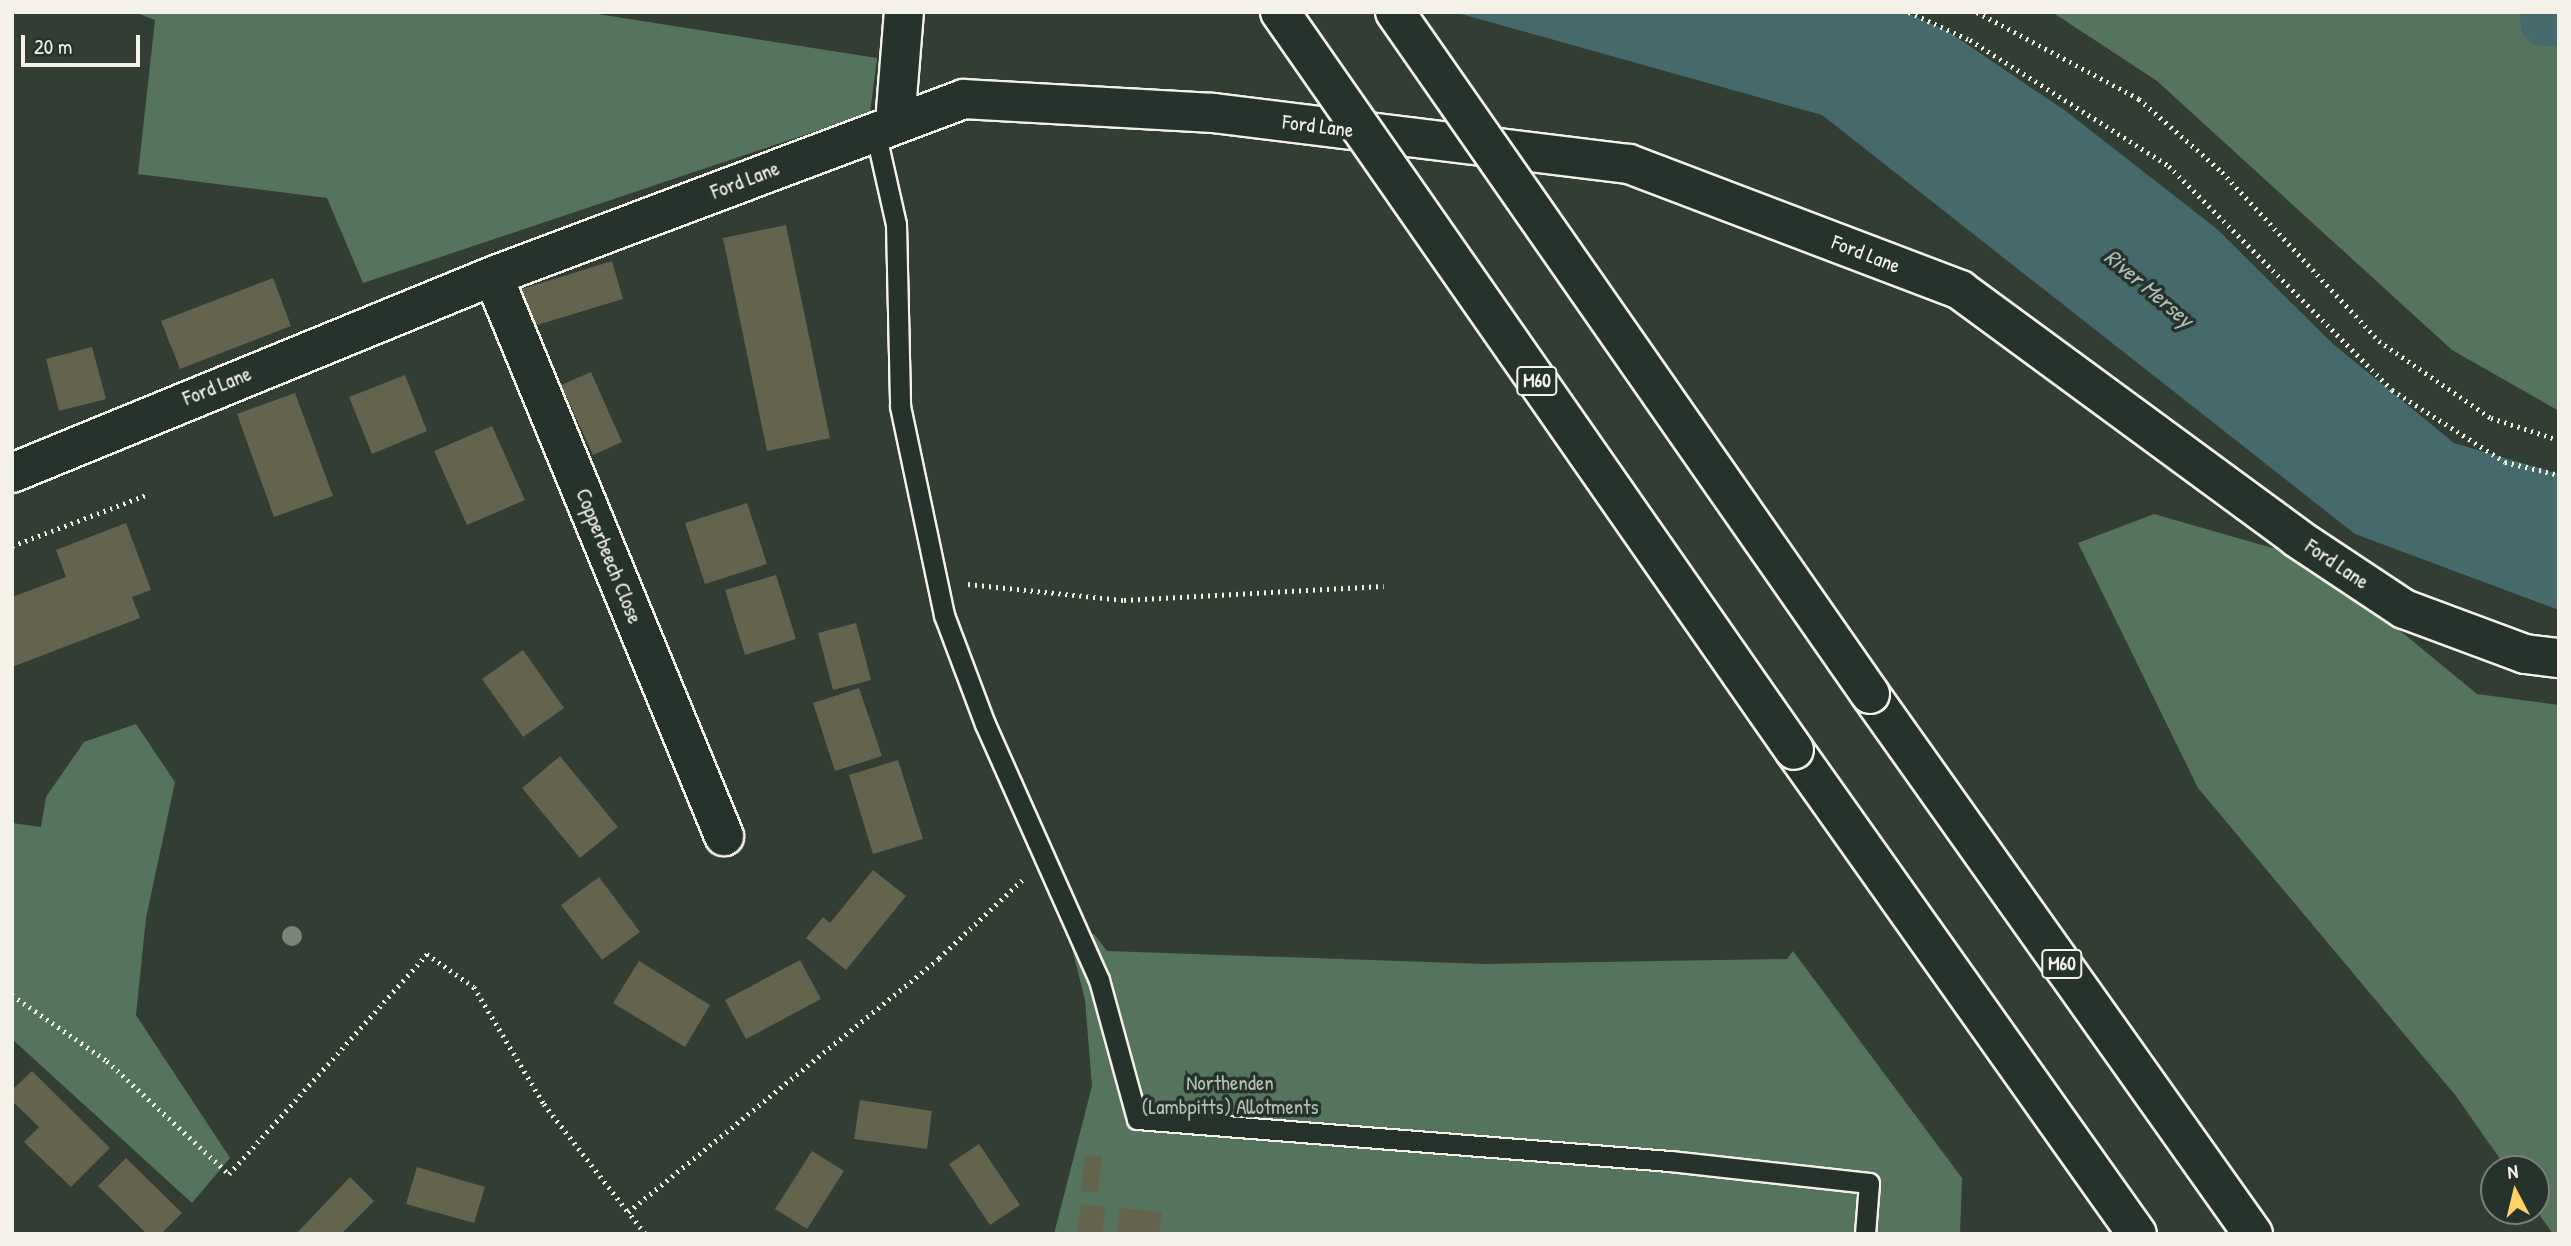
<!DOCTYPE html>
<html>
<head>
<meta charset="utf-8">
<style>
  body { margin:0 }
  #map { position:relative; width:2571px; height:1246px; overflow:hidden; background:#323d34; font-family:"Patrick Hand",sans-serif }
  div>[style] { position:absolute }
  .green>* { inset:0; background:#56745d }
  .water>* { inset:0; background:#46696c }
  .building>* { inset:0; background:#63634e }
  .path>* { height:4.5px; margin-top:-2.25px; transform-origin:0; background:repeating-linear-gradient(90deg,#f4f1e8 0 2px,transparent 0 7px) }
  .roads { filter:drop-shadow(2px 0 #f4f1e8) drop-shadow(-2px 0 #f4f1e8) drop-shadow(0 2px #f4f1e8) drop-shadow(0 -2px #f4f1e8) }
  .lane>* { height:19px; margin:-9.5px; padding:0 9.5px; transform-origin:9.5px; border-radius:9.5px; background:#26332d }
  .street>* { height:38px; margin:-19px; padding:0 19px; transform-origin:19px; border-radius:19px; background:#26332d }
  .highway>* { height:38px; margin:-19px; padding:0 19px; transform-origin:19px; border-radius:19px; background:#26332d }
  .bridges { filter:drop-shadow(2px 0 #f4f1e8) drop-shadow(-2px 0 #f4f1e8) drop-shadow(0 2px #f4f1e8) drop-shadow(0 -2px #f4f1e8) }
  .highway-bridge>* { height:38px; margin:-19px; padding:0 19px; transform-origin:19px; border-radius:19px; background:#26332d }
  .trees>* { width:20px; height:20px; margin:-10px; border-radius:50%; background:#7a8478 }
  span { translate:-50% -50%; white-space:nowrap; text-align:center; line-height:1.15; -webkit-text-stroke:7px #26332d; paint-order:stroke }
  .shield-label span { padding:2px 5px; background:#26332d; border:2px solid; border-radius:5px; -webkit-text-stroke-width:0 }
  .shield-label { font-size:19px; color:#f4f1e8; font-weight:700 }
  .street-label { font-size:21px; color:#f4f1e8 }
  .park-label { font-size:21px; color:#b5bfb0 }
  .water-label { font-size:23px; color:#aebbb6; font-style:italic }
  .frame { position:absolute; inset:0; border:14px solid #f4f1e8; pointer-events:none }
  .north { position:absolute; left:2480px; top:1155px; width:70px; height:70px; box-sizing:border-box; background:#26332d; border:2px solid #787f78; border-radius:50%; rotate:353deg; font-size:19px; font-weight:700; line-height:28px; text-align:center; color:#f4f1e8 }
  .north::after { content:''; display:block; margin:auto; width:24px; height:32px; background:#ffd166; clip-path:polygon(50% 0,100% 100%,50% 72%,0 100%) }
  .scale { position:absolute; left:21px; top:35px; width:119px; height:32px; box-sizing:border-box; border:4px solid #f4f1e8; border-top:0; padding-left:9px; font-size:21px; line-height:24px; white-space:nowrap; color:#f4f1e8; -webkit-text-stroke:5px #26332d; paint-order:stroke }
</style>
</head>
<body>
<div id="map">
  <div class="green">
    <div style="clip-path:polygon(134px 12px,585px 12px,877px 58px,870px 113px,363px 283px,327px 198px,138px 174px,155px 20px)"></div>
    <div style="clip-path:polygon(2052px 12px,2559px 12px,2559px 411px,2452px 350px,2157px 81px)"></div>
    <div style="clip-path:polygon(2154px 514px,2314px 560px,2477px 694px,2559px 705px,2559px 1234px,2553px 1234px,2536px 1210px,2536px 1169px,2507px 1169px,2456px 1096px,2198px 788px,2078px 543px)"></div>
    <div style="clip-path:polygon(136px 724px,175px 782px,146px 918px,136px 1015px,230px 1158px,192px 1203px,12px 1039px,12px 823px,41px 827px,46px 797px,84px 742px)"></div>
    <div style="clip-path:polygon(1094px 934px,1107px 951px,1486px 964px,1787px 959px,1793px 951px,1962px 1178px,1960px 1234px,1054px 1234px,1092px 1086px,1085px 1000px,1071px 944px)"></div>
  </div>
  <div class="water">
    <div style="clip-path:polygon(1454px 12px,1906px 12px,1949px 32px,2067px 112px,2217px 229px,2333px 344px,2454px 443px,2559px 474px,2559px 610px,2355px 534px,1822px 115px)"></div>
    <div style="clip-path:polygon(2520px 12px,2559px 12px,2559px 47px,2533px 45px,2521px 31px)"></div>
  </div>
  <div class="building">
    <div style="clip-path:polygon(786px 225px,830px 438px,767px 451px,723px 238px)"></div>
    <div style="clip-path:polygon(612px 261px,623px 299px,527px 328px,515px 291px)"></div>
    <div style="clip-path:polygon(273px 278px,291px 326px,180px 369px,161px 321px)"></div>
    <div style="clip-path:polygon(92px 347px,106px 399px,59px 411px,46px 359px)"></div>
    <div style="clip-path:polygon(591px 372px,622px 442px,593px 455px,561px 385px)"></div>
    <div style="clip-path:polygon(405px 375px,427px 431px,372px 454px,349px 397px)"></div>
    <div style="clip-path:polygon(295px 393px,333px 496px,274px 517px,237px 414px)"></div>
    <div style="clip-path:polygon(492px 426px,525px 500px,467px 525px,434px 451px)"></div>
    <div style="clip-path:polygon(747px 503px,767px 564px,705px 584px,685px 523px)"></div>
    <div style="clip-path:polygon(126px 523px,151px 590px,132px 597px,140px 618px,12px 667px,12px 597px,66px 577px,56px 550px)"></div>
    <div style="clip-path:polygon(776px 575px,796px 639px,745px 655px,725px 590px)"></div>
    <div style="clip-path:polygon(856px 623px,871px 680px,833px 690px,818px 633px)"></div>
    <div style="clip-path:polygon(523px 650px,564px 708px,523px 737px,482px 679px)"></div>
    <div style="clip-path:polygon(859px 688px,882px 756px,835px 771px,813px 703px)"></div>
    <div style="clip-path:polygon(560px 756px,618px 827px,580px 858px,522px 788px)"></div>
    <div style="clip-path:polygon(898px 760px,923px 839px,873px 854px,849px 775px)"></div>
    <div style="clip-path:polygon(873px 870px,906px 896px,846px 970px,806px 938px,823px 917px,830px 923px)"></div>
    <div style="clip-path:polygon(599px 877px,640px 932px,602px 960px,561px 905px)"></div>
    <div style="clip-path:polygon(800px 960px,821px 999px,746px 1039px,725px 1000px)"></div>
    <div style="clip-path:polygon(639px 961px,710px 1005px,685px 1047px,613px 1003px)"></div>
    <div style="clip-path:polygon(32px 1071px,110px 1148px,71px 1187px,24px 1142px,39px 1127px,12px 1101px,12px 1090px)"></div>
    <div style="clip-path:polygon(860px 1100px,932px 1111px,927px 1149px,854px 1139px)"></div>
    <div style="clip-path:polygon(979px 1144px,1020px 1205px,990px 1225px,949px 1164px)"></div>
    <div style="clip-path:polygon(812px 1151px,844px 1171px,807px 1229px,775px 1209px)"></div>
    <div style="clip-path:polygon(1085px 1155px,1102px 1156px,1098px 1193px,1081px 1191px)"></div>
    <div style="clip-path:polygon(126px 1158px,182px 1213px,161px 1234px,147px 1234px,98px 1186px)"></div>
    <div style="clip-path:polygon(417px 1167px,485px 1187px,474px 1223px,406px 1204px)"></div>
    <div style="clip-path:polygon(350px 1177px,374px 1201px,341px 1234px,296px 1234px)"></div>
    <div style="clip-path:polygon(1081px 1204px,1106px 1207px,1102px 1234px,1077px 1234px)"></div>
    <div style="clip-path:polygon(1120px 1208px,1162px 1212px,1159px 1234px,1117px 1234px)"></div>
  </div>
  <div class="path">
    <div style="left:1909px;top:12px;width:67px;rotate:24.7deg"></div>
    <div style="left:1970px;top:40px;width:236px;rotate:32.3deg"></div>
    <div style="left:2169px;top:166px;width:316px;rotate:45.1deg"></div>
    <div style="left:2392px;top:390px;width:134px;rotate:32.5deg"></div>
    <div style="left:2505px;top:462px;width:56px;rotate:13.5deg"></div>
    <div style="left:1977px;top:12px;width:184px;rotate:28.2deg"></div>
    <div style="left:2139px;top:99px;width:111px;rotate:41.3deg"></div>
    <div style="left:2222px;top:172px;width:231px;rotate:47.1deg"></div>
    <div style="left:2379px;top:341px;width:136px;rotate:34.5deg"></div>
    <div style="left:2491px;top:418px;width:71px;rotate:17.9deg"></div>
    <div style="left:12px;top:546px;width:147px;rotate:-20.8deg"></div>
    <div style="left:968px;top:584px;width:157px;rotate:5.9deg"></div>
    <div style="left:1124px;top:600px;width:260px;rotate:-3.1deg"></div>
    <div style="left:12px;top:995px;width:116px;rotate:34.8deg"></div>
    <div style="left:107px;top:1061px;width:166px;rotate:42.8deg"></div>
    <div style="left:229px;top:1174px;width:296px;rotate:-48deg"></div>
    <div style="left:427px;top:954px;width:57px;rotate:35.1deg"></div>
    <div style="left:474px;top:987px;width:136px;rotate:59.1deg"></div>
    <div style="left:544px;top:1104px;width:137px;rotate:52.1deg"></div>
    <div style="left:645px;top:1234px;width:28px;rotate:-128deg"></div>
    <div style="left:628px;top:1212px;width:402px;rotate:-39.2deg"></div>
    <div style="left:939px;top:958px;width:115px;rotate:-43.2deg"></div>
  </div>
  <div class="roads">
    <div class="lane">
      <div style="left:875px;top:131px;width:95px;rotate:77.3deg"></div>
      <div style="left:896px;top:224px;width:182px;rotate:88.7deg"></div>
      <div style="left:900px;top:406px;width:214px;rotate:78.1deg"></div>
      <div style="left:944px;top:615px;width:116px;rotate:69.4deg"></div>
      <div style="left:985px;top:724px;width:280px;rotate:66deg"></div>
      <div style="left:1099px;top:980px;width:144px;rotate:74.7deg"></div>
      <div style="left:1137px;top:1119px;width:535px;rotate:4.51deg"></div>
      <div style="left:1670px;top:1161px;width:200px;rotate:6.3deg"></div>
      <div style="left:1869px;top:1183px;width:51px;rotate:94.5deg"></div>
    </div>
    <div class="street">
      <div style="left:895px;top:123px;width:111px;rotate:-85.4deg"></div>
      <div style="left:493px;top:276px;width:606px;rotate:67.58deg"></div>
      <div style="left:12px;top:473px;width:520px;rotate:-22.27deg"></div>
      <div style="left:493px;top:276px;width:503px;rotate:-20.6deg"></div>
      <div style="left:964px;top:99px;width:249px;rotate:3.2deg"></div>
      <div style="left:1213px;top:113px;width:419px;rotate:7deg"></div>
      <div style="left:1629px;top:164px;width:354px;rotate:20.8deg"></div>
      <div style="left:1960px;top:290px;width:418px;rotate:36.3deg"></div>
      <div style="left:2297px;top:538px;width:128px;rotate:33.6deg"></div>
      <div style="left:2404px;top:609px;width:129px;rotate:20.4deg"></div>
      <div style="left:2525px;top:654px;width:34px;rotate:7deg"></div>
    </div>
    <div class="highway">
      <div style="left:1870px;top:694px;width:662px;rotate:54.65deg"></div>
      <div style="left:1794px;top:750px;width:593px;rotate:54.68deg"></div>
    </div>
  </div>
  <div class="bridges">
    <div class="highway-bridge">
      <div style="left:1280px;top:12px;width:899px;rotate:55.14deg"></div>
      <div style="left:1395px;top:12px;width:831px;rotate:55.14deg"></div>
    </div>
  </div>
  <div class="trees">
    <div style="left:292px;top:936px"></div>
  </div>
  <div class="shield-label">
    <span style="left:1537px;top:381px">M60</span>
    <span style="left:2062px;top:964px">M60</span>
  </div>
  <div class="street-label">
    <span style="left:1318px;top:126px;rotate:7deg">Ford Lane</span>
    <span style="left:745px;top:180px;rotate:-21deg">Ford Lane</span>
    <span style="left:1866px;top:254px;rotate:21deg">Ford Lane</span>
    <span style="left:217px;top:386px;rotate:-22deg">Ford Lane</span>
    <span style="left:609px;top:556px;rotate:68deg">Copperbeech Close</span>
    <span style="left:2337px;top:564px;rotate:34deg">Ford Lane</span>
  </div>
  <div class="park-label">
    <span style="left:1230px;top:1095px">Northenden<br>(Lambpitts) Allotments</span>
  </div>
  <div class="water-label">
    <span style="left:2149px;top:288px;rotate:40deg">River Mersey</span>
  </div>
  <div class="frame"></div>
  <div class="north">N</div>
  <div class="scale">20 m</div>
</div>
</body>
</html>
